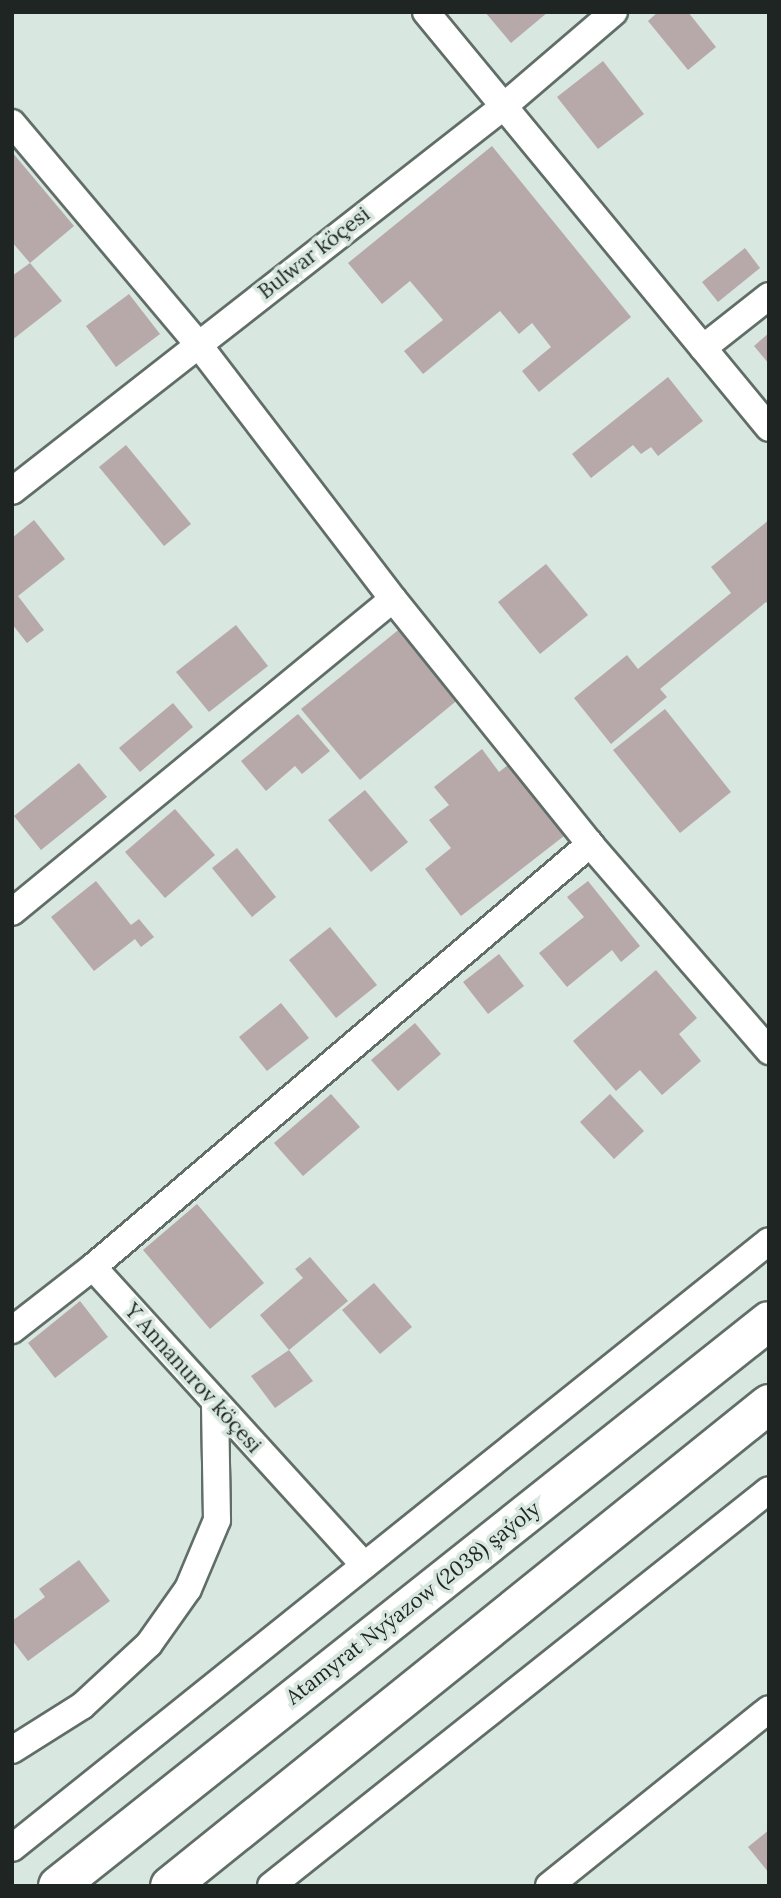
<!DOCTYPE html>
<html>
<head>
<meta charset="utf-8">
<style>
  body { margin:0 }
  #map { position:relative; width:781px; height:1898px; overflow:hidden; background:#d8e7e0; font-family:Lora,serif }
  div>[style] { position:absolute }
  .building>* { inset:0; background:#b7a8aa }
  .roads { filter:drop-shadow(2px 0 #616e68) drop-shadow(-2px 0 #616e68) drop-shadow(0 2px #616e68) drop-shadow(0 -2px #616e68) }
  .street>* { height:26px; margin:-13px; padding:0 13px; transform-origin:13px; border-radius:13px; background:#fff }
  .primary>* { height:38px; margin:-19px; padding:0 19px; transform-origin:19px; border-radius:19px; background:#fff }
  span { translate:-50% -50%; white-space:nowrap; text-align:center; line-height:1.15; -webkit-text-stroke:7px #d8e7e0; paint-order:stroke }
  .street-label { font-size:21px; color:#1f2522 }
  .frame { position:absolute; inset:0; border:14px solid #1f2522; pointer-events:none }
</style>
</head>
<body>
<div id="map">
  <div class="building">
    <div style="clip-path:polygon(485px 12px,548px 12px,511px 43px)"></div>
    <div style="clip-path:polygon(658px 12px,688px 12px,716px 47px,688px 70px,648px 21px)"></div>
    <div style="clip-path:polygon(603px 61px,644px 114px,598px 149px,557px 97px)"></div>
    <div style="clip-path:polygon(492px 146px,631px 317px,539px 392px,522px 371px,551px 347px,532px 323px,519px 334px,500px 311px,423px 374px,404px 351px,443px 320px,410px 281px,382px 304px,348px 263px)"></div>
    <div style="clip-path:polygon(12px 152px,74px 226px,30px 263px,12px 242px)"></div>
    <div style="clip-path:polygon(745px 248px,760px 268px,718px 302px,702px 282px)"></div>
    <div style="clip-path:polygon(30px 263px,62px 301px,12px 340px,12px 276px)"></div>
    <div style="clip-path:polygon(129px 294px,160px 334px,116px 367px,86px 326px)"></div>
    <div style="clip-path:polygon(769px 333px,769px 364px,754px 346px)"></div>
    <div style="clip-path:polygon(668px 377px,703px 421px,658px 456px,651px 447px,641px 454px,633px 445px,591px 478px,572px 454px)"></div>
    <div style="clip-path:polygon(126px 445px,191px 524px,164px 546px,99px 467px)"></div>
    <div style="clip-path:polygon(34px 520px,65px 559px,18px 596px,44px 630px,27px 643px,12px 624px,12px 538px)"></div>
    <div style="clip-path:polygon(769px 520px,769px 605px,766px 602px,660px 689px,667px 697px,611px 744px,574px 698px,627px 655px,638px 669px,731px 593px,711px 567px)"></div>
    <div style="clip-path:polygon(546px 564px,588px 615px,540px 654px,498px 602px)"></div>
    <div style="clip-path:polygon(236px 625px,268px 666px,209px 712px,176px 672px)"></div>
    <div style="clip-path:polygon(402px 627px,460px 698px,360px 780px,301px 709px)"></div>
    <div style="clip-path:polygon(173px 703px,193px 727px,140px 772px,119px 748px)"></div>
    <div style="clip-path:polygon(665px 709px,731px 792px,680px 833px,613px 750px)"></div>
    <div style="clip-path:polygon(298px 714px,330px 751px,302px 774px,295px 766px,266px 791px,241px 761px)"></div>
    <div style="clip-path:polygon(482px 749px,499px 772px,508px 765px,564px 836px,461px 916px,425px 869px,451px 848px,429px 820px,449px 805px,434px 787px)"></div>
    <div style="clip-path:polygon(79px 763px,107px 797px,41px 850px,14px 816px)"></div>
    <div style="clip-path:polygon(365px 790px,408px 842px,371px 872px,328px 820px)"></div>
    <div style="clip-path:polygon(175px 809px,215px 855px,165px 898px,125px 852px)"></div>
    <div style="clip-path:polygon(237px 848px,276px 897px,252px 917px,212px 868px)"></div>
    <div style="clip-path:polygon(96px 881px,131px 925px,139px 919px,154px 937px,141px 947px,135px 939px,94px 971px,51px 917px)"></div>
    <div style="clip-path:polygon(588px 881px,640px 946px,621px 962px,612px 950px,567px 987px,539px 953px,584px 917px,567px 897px)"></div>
    <div style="clip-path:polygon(330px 927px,377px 985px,336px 1018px,289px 960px)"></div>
    <div style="clip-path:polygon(499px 954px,524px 986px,488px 1014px,463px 982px)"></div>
    <div style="clip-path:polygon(656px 970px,697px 1018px,679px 1034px,701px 1061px,662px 1095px,640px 1070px,616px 1091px,573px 1041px)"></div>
    <div style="clip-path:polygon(281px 1003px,309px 1038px,267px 1071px,239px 1037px)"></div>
    <div style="clip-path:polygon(415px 1023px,441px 1054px,398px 1091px,371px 1060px)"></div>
    <div style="clip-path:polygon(331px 1094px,360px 1127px,303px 1176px,274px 1143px)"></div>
    <div style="clip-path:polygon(610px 1094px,644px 1131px,614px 1159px,580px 1122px)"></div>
    <div style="clip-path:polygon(197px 1204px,264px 1283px,210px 1329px,143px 1250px)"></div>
    <div style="clip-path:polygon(310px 1257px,348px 1301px,289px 1350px,260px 1315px,303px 1278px,295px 1269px)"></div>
    <div style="clip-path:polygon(374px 1283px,412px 1327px,380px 1354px,342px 1310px)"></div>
    <div style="clip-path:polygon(80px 1301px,108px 1337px,55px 1378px,28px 1343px)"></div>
    <div style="clip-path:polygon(289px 1350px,313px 1381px,275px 1408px,251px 1376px)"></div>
    <div style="clip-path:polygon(79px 1560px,110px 1601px,28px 1661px,12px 1640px,12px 1621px,45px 1597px,39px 1589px)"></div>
    <div style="clip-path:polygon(769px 1830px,769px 1873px,748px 1847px)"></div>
  </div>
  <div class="roads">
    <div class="street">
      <div style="left:426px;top:12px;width:539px;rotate:50.49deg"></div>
      <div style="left:12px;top:123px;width:289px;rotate:49.9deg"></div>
      <div style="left:198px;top:344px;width:321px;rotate:52.6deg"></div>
      <div style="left:393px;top:599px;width:314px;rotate:51.2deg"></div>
      <div style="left:590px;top:844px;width:274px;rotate:49.1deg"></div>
      <div style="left:703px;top:348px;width:84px;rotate:-38.2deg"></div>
      <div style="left:12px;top:491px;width:623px;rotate:-38.03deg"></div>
      <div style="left:503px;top:107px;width:146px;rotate:-40.6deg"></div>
      <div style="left:12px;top:912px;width:493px;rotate:-39.4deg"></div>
      <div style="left:93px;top:1267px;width:653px;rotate:-40.4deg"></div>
      <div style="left:12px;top:1330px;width:103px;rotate:-37.9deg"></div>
      <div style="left:93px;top:1267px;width:403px;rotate:47.7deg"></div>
      <div style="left:12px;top:1750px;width:83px;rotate:-32.2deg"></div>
      <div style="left:82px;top:1706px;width:91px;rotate:-42.8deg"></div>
      <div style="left:149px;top:1644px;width:67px;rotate:-54.7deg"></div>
      <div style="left:188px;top:1589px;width:75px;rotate:-67.2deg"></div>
      <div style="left:217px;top:1520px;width:117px;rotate:-91deg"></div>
      <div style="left:12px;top:1848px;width:970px;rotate:-38.72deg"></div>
      <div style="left:271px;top:1886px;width:636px;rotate:-38.49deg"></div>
      <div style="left:549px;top:1886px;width:282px;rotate:-38.8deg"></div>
    </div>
    <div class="primary">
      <div style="left:58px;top:1886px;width:908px;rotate:-38.47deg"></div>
      <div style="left:170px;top:1886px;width:769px;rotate:-38.82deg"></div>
    </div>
  </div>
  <div class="street-label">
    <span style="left:314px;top:253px;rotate:-38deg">Bulwar köçesi</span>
    <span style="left:193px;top:1378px;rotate:48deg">Y Annanurov köçesi</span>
    <span style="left:413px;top:1603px;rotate:-38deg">Atamyrat Nyýazow (2038) şaýoly</span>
  </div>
  <div class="frame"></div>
</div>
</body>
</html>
